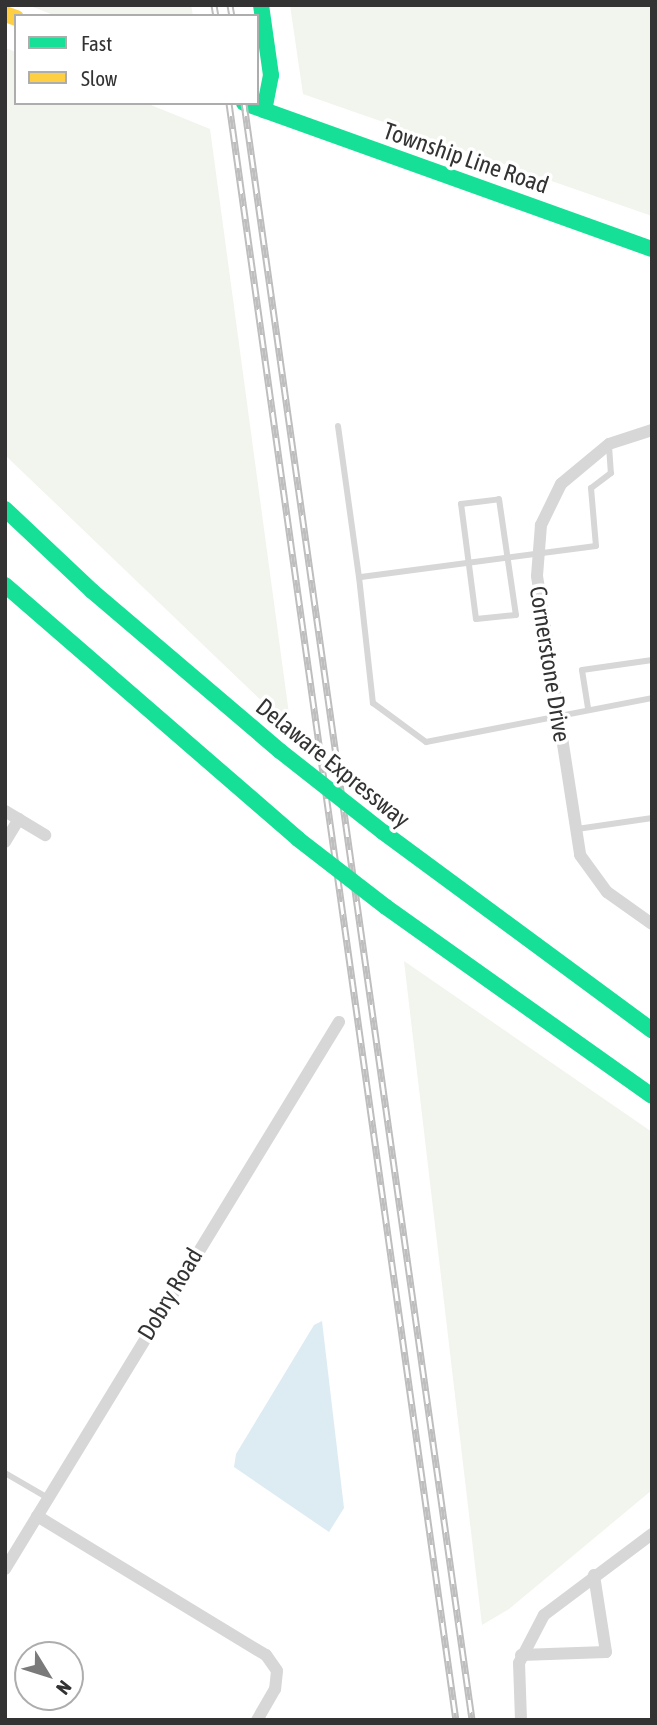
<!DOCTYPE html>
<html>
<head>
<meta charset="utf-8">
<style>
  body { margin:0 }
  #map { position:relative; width:657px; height:1725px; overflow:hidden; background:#fff; font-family:"Asap Condensed",sans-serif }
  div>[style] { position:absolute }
  .green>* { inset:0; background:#f1f5ed }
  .water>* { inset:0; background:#ddebf3 }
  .lane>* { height:6px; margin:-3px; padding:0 3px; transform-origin:3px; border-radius:3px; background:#d7d7d7 }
  .street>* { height:12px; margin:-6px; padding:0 6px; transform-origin:6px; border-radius:6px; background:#d7d7d7 }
  .fast>* { height:16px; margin:-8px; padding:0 8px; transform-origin:8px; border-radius:8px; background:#16e098 }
  .slow>* { height:16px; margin:-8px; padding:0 8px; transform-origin:8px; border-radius:8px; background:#ffcf43 }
  .rail>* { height:7px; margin-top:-3.5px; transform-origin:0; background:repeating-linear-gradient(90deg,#fff 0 13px,#bebebe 0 26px); box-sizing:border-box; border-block:2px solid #bebebe }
  .fast-bridge>* { height:16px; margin:-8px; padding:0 8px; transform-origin:8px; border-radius:8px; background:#16e098 }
  span { translate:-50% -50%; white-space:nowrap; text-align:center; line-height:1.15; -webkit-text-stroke:7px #fff; paint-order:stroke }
  .street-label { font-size:24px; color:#333 }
  .frame { position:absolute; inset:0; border:7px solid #333; pointer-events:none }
  .legend { position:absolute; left:14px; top:14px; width:245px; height:91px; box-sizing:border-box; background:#fff; border:2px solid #adadad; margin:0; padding:9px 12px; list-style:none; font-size:21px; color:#333 }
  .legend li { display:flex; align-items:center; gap:14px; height:35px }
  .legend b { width:35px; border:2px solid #adadad }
  .north { position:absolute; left:14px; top:1641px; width:70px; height:70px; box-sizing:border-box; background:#fff; border:2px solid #adadad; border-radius:50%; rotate:128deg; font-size:19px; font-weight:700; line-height:28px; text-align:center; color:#333 }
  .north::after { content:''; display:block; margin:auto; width:24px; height:32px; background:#7a7a7a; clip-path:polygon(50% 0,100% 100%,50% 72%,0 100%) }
</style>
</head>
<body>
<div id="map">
  <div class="green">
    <div style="clip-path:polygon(28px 5px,191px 5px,193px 16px,56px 16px)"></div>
    <div style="clip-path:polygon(290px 5px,652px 5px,652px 216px,303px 94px)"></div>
    <div style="clip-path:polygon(5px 48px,16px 52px,16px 103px,146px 103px,210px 129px,291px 729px,5px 455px)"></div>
    <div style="clip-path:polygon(404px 961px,652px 1132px,652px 1490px,509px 1609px,482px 1625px)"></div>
  </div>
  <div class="water">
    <div style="clip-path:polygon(322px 1321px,344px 1508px,329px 1532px,234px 1467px,236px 1454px,314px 1325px)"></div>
  </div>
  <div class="lane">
    <div style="left:338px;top:426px;width:152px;rotate:82.1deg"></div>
    <div style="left:609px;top:446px;width:27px;rotate:86deg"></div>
    <div style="left:611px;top:473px;width:25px;rotate:143deg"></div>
    <div style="left:591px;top:488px;width:58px;rotate:85.1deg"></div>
    <div style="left:596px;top:546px;width:239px;rotate:172.5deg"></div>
    <div style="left:359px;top:577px;width:127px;rotate:83.7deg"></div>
    <div style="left:373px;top:703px;width:66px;rotate:36.3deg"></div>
    <div style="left:426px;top:742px;width:230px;rotate:-11deg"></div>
    <div style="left:499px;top:499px;width:117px;rotate:81.7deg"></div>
    <div style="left:516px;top:615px;width:40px;rotate:174.3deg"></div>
    <div style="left:476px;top:619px;width:116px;rotate:-97.4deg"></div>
    <div style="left:461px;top:504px;width:38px;rotate:-7deg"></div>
    <div style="left:588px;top:708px;width:38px;rotate:-99deg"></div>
    <div style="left:582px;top:670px;width:71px;rotate:-8.1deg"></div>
    <div style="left:577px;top:829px;width:76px;rotate:-8.3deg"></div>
    <div style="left:5px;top:1473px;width:50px;rotate:30.2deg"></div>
  </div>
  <div class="street">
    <div style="left:652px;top:430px;width:45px;rotate:162deg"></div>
    <div style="left:609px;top:444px;width:62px;rotate:140.2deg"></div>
    <div style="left:561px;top:484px;width:46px;rotate:116deg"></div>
    <div style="left:541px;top:525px;width:51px;rotate:94.5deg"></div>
    <div style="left:537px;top:576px;width:282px;rotate:81.2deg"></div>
    <div style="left:580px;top:855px;width:46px;rotate:53.9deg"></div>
    <div style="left:607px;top:892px;width:55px;rotate:35.4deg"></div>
    <div style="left:5px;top:811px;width:47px;rotate:31deg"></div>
    <div style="left:5px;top:842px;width:27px;rotate:-59deg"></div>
    <div style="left:37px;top:1516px;width:268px;rotate:31.3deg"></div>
    <div style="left:266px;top:1655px;width:19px;rotate:55deg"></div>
    <div style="left:277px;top:1671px;width:18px;rotate:96deg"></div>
    <div style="left:275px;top:1689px;width:36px;rotate:120deg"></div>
    <div style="left:5px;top:1569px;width:641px;rotate:-58.59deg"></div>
    <div style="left:521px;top:1655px;width:85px;rotate:-2deg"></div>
    <div style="left:606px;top:1652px;width:78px;rotate:-98.9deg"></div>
    <div style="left:521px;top:1720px;width:57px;rotate:-92deg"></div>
    <div style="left:519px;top:1663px;width:54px;rotate:-62.5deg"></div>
    <div style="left:544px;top:1615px;width:135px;rotate:-36.9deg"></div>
  </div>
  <div class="fast">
    <div style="left:261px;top:5px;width:71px;rotate:81.9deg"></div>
    <div style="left:271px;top:75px;width:36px;rotate:101deg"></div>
    <div style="left:244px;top:103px;width:433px;rotate:19.7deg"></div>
    <div style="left:5px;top:509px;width:120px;rotate:43.3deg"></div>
    <div style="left:92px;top:591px;width:247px;rotate:40.4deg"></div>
    <div style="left:5px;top:585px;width:388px;rotate:40.9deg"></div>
    <div style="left:383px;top:832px;width:334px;rotate:36.4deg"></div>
    <div style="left:386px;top:907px;width:326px;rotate:35.4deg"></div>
  </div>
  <div class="slow">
    <div style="left:5px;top:14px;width:12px;rotate:20deg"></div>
  </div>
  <div class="rail">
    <div style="left:214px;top:5px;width:11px;rotate:80deg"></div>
    <div style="left:230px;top:5px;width:11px;rotate:80deg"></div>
    <div style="left:229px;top:103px;width:1633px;rotate:82.01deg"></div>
    <div style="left:244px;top:103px;width:1633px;rotate:81.97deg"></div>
  </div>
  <div class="fast-bridge">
    <div style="left:280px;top:751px;width:131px;rotate:38.2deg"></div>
    <div style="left:298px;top:839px;width:111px;rotate:37.7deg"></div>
  </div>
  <div class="street-label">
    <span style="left:466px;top:158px;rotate:19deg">Township Line Road</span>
    <span style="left:550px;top:664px;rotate:81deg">Cornerstone Drive</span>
    <span style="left:333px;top:763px;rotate:39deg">Delaware Expressway</span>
    <span style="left:170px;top:1294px;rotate:-59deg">Dobry Road</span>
  </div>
  <div class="frame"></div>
  <ul class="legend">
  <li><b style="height:9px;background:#16e098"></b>Fast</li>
  <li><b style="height:9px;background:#ffcf43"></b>Slow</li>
  </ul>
  <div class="north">N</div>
</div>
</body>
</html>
